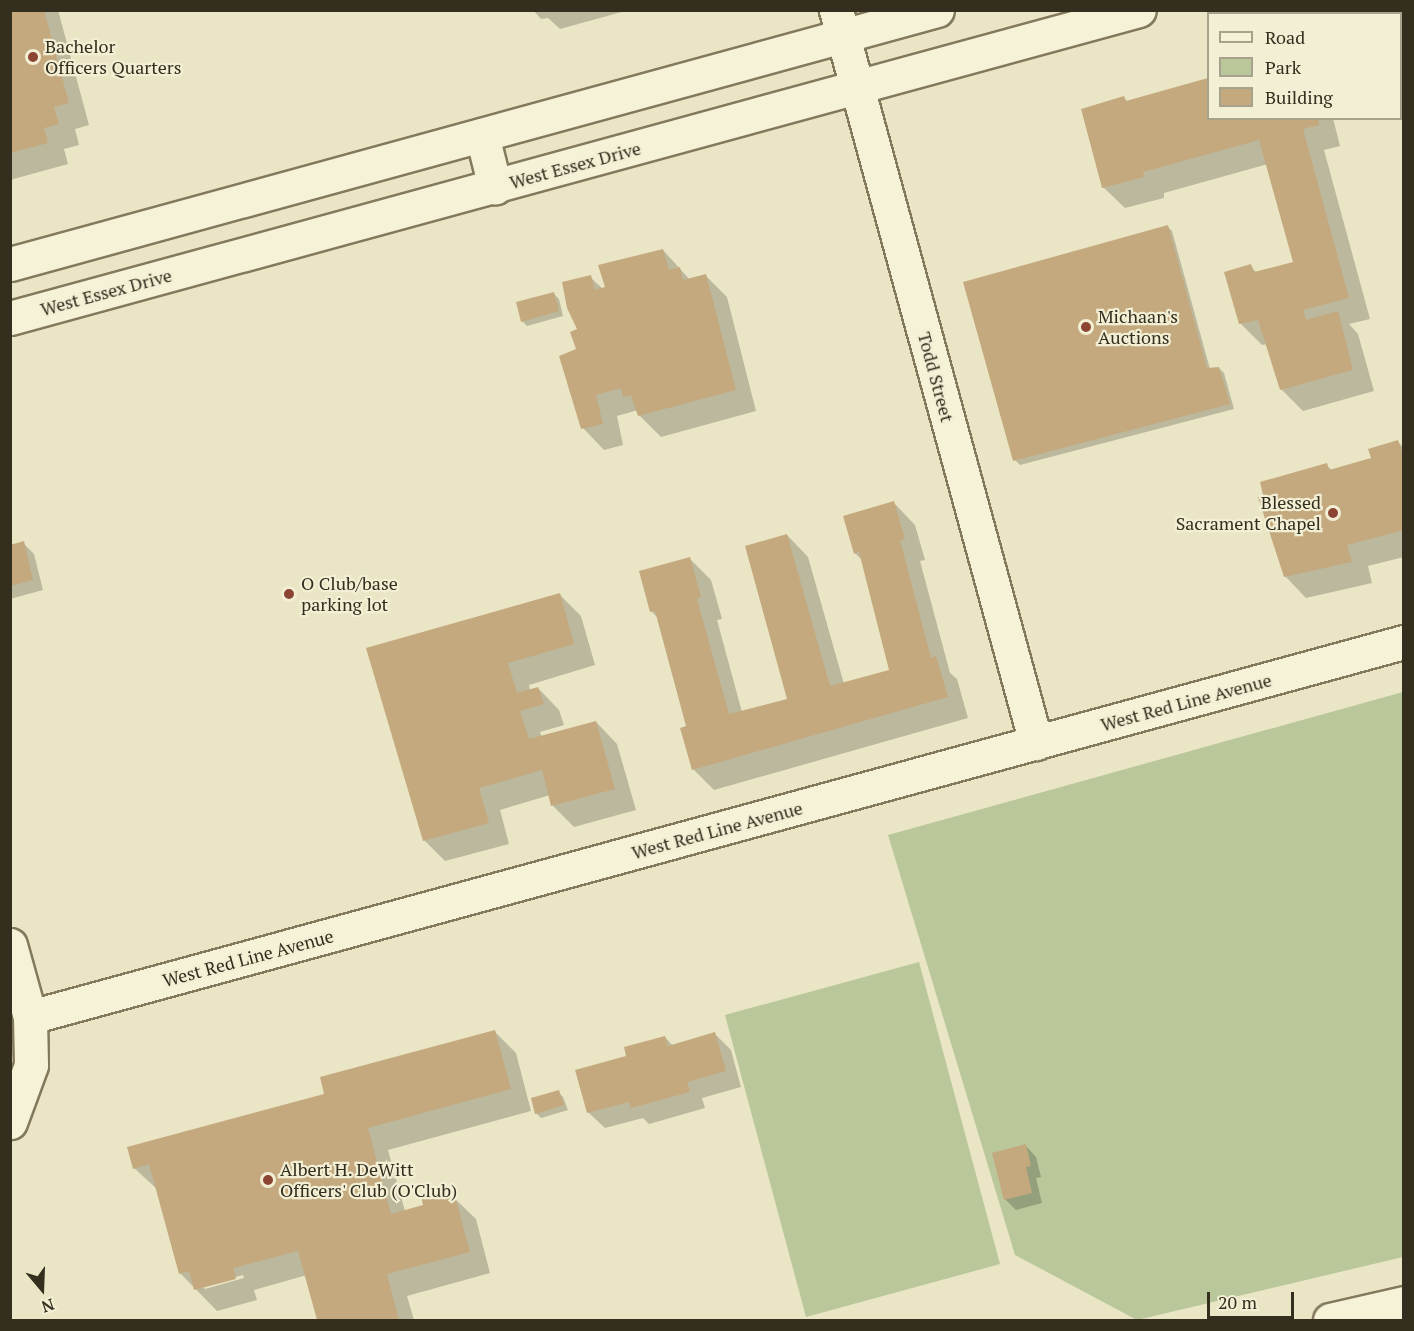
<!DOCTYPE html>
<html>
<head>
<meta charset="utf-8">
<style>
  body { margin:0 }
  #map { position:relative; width:1414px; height:1331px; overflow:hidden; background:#eae6c5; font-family:"PT Serif",serif }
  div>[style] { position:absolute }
  .green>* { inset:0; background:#b9c79a }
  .shadow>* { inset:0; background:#0003 }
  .building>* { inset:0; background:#c4a97e }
  .roads { filter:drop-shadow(2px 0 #83795d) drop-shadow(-2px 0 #83795d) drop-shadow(0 2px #83795d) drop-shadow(0 -2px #83795d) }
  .street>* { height:33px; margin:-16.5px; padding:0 16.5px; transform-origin:16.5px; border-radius:16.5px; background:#f5f2d7 }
  .secondary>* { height:33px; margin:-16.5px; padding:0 16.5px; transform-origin:16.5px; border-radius:16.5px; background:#f5f2d7 }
  .dots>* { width:16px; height:16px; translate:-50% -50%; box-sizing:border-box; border:3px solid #f2efd4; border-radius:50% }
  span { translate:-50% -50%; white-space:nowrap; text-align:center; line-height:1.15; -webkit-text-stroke:4.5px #f2efd4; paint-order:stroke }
  .poi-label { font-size:18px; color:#342e1f }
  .left { translate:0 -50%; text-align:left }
  .right { translate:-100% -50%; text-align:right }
  .street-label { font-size:18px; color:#342e1f }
  .frame { position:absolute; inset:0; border:12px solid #342e1f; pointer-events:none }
  .legend { position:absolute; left:1207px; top:12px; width:195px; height:108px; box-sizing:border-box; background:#f2efd4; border:2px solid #a6a28c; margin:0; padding:8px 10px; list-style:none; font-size:18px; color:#342e1f }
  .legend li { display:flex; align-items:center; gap:12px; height:30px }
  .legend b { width:30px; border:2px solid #a6a28c }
  .north { position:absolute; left:12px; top:1259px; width:60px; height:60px; -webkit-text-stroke:4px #f2efd4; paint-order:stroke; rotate:161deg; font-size:16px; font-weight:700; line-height:24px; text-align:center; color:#342e1f }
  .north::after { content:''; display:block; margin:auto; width:21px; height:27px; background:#342e1f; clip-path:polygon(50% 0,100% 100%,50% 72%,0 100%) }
  .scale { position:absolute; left:1207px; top:1292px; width:87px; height:27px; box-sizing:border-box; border:3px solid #342e1f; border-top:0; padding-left:8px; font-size:18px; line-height:21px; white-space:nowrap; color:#342e1f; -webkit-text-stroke:4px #f2efd4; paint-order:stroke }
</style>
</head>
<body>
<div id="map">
  <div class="green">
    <div style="clip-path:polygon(1403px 692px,1403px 1257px,1137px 1320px,1015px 1255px,888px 835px)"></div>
    <div style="clip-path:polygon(919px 962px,1000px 1264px,806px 1317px,725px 1015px)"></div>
  </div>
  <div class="shadow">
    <div style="clip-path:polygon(10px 10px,58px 10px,89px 125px,75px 129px,79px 145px,64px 149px,68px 164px,10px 180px)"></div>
    <div style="clip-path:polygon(533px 10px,629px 10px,560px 29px,548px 18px,541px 19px)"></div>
    <div style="clip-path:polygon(1208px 80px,1208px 118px,1333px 118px,1340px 146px,1324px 150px,1370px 319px,1349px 324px,1358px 334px,1374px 391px,1303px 411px,1281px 389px,1267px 344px,1262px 345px,1240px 323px,1250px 266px,1257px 273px,1295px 264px,1268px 164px,1164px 193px,1164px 198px,1125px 208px,1103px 187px,1124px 98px,1128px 102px)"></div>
    <div style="clip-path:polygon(1167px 226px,1172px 231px,1210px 369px,1219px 368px,1224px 373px,1234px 409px,1020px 465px,1015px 460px)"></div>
    <div style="clip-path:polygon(663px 250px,690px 280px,705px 275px,727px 297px,756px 411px,661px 437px,639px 415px,638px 410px,617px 416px,623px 445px,604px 450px,583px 428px,579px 330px,590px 277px,603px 289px)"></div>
    <div style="clip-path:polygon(554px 294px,559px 299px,563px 316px,527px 326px,522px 321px)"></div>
    <div style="clip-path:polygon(1398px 442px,1404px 448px,1404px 557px,1368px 566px,1372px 583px,1306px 598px,1285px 576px,1326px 465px,1332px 470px,1373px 459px)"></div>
    <div style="clip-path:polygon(894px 503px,915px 525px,925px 560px,920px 561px,950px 673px,957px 679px,968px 718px,714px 790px,693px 769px,687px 727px,658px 618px,652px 612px,690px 559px,711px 580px,722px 619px,717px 620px,742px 712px,789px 700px,787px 535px,808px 557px,844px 684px,891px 671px,862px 560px,855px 553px)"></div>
    <div style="clip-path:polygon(23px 543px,34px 554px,43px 590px,10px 599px,10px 546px)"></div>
    <div style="clip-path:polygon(559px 594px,581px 616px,595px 665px,529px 685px,530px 690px,538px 688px,559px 710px,564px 725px,540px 732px,542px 737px,596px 722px,617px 744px,636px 810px,574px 827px,553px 806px,550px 795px,500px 810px,509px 844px,445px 861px,424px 840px,368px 649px)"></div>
    <div style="clip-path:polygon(evenodd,494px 1031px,516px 1053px,531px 1111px,388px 1150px,405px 1211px,425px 1206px,435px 1192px,444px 1201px,454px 1198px,476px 1219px,490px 1273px,407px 1296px,414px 1320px,319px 1320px,307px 1275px,254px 1290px,257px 1300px,217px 1311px,180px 1273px,157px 1189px,134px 1168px,494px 1031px,243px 1275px,244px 1278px,205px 1289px,202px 1286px,243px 1275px)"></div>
    <div style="clip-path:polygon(715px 1034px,731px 1050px,741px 1087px,702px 1098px,705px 1108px,649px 1124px,643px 1118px,605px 1128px,588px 1112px,628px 1057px,665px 1037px,673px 1046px)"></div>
    <div style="clip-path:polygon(558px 1092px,563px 1097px,568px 1110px,541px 1118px,536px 1113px)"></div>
    <div style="clip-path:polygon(1026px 1146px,1036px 1157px,1041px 1177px,1036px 1178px,1042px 1203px,1016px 1210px,1005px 1199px)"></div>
  </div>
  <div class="building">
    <div style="clip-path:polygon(10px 10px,44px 10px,69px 103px,54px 107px,59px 124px,44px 128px,48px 143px,10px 153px)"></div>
    <div style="clip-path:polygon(1208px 78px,1208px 118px,1318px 118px,1319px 125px,1303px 129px,1349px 298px,1303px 310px,1306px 320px,1338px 311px,1353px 370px,1280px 390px,1258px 320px,1239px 324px,1224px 272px,1251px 264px,1254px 272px,1293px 262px,1259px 140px,1143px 172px,1144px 177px,1102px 188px,1081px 109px,1124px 96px,1126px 101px)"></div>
    <div style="clip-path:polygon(1168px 225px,1207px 368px,1219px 367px,1230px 404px,1013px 461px,963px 282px)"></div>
    <div style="clip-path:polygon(663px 249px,669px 270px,680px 267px,683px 280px,706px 274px,736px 390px,638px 416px,631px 395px,623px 397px,621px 388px,596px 395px,603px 424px,581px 429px,559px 356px,576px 349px,570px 332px,577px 329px,567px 308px,562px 282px,591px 275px,595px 290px,605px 287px,598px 265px)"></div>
    <div style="clip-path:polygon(554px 292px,559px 311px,521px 322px,516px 302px)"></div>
    <div style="clip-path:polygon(1398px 440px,1404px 458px,1404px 530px,1347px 545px,1352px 562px,1284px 577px,1258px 497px,1263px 495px,1260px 482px,1327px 463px,1329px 470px,1371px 458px,1368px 449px)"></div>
    <div style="clip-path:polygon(894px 501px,905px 539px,900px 540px,931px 658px,936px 656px,948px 697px,692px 770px,680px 728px,686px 726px,655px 611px,650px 612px,639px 571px,690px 557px,701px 597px,697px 599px,729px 714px,787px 699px,745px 546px,787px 534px,830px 686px,889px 670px,859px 552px,854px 554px,843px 516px)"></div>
    <div style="clip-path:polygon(24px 541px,33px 580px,10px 586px,10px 545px)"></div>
    <div style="clip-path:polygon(560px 593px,574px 644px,508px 663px,517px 693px,538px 687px,544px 704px,520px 711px,529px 739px,596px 721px,615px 789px,551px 806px,542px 770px,479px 788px,489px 823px,423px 841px,366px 648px)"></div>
    <div style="clip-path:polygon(495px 1030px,511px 1089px,368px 1128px,391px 1214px,423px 1205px,421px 1195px,436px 1191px,438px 1201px,455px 1196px,470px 1252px,387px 1274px,399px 1320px,317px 1320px,298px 1251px,233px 1268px,236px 1279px,194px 1290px,189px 1271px,179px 1274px,149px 1164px,133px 1169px,127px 1147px,324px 1094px,320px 1077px)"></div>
    <div style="clip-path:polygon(715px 1032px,726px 1071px,687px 1082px,690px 1092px,631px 1108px,629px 1102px,587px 1113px,575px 1070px,626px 1056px,624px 1047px,665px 1036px,668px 1046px)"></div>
    <div style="clip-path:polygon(559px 1090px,564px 1105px,535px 1114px,531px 1098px)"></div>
    <div style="clip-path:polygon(1026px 1144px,1031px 1166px,1026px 1167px,1032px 1193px,1004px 1200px,992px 1153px)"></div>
  </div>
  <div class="roads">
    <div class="street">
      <div style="left:836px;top:10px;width:760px;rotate:74.74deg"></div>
      <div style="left:482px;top:135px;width:54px;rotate:76deg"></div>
      <div style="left:10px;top:264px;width:961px;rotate:-15.32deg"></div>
      <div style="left:10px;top:318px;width:1170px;rotate:-15.26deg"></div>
      <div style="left:10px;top:945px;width:75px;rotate:74.5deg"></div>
      <div style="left:30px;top:1017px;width:48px;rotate:88.8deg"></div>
      <div style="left:31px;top:1065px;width:61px;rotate:110.2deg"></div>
      <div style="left:30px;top:1017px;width:1424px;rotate:-15.27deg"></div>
    </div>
    <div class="secondary">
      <div style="left:1386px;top:10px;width:4px;rotate:76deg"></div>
      <div style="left:1400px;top:63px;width:11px;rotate:68deg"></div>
      <div style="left:1330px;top:1320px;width:76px;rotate:-12.9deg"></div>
    </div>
  </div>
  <div class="dots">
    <div style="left:33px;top:57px;background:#8c4433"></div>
    <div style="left:1086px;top:327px;background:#8c4433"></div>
    <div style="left:1333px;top:513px;background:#8c4433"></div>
    <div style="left:289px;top:594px;background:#8c4433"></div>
    <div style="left:268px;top:1180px;background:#8c4433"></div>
  </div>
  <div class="poi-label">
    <span class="left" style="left:45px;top:57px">Bachelor<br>Officers Quarters</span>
    <span class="left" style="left:1098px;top:327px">Michaan's<br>Auctions</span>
    <span class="right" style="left:1321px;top:513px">Blessed<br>Sacrament Chapel</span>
    <span class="left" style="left:301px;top:594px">O Club/base<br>parking lot</span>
    <span class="left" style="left:280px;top:1180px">Albert H. DeWitt<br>Officers' Club (O'Club)</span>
  </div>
  <div class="street-label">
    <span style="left:575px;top:165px;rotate:-15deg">West Essex Drive</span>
    <span style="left:106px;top:292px;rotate:-15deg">West Essex Drive</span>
    <span style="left:936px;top:377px;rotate:75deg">Todd Street</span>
    <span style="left:1186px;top:702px;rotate:-15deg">West Red Line Avenue</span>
    <span style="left:717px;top:830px;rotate:-15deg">West Red Line Avenue</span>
    <span style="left:248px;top:958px;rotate:-15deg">West Red Line Avenue</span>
  </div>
  <div class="frame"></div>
  <ul class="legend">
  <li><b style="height:8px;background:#f5f2d7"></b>Road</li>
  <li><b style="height:16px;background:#b9c79a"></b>Park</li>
  <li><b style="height:16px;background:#c4a97e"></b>Building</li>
  </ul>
  <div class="north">N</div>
  <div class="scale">20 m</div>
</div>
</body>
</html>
